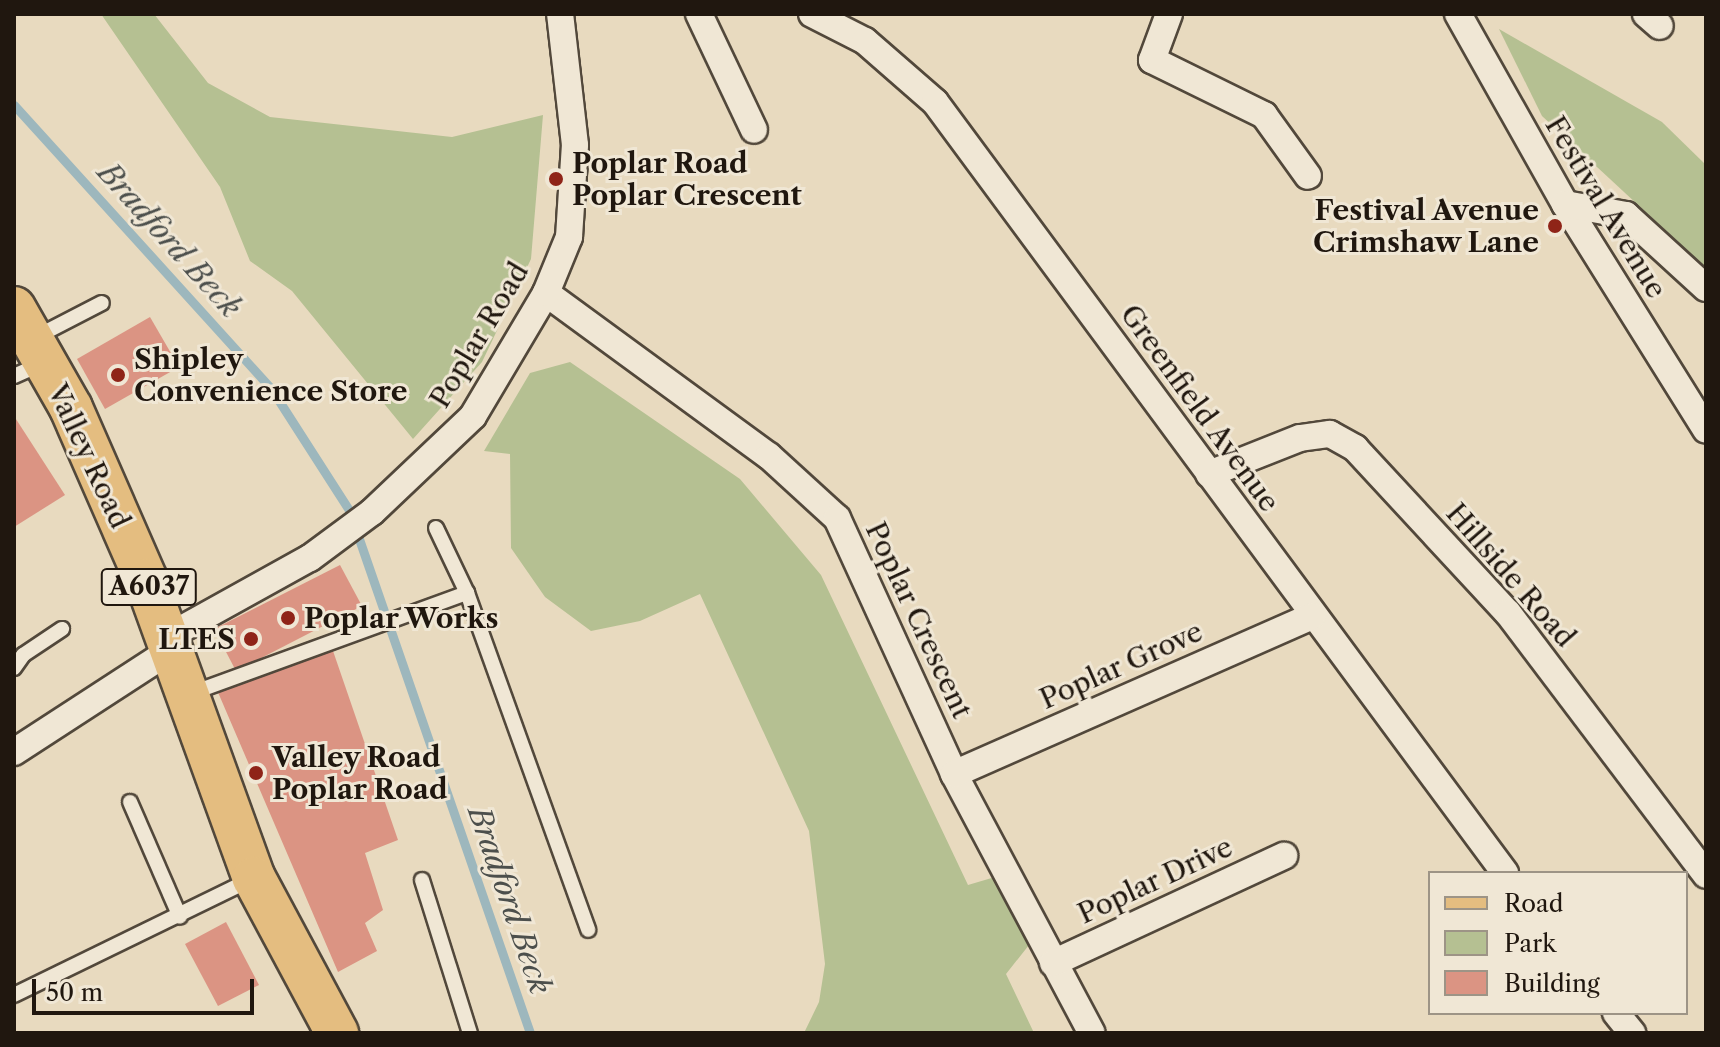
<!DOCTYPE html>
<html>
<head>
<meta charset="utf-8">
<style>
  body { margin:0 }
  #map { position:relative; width:1720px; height:1047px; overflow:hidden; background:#e8dabf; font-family:"Libre Caslon Text",serif }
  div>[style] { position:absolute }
  .green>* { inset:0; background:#b5c092 }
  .stream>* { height:9px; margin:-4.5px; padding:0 4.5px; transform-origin:4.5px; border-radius:4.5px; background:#9db7bd }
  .building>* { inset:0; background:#db9483 }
  .roads { filter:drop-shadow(2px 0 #52483b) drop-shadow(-2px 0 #52483b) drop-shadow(0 2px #52483b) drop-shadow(0 -2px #52483b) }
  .lane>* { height:14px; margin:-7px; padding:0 7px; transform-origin:7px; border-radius:7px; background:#f0e7d5 }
  .street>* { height:26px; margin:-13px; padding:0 13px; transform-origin:13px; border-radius:13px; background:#f0e7d5 }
  .primary>* { height:42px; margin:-21px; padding:0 21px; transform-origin:21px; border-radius:21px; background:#e4bd80 }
  .dots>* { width:22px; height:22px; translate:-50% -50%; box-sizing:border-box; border:4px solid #f0e7d5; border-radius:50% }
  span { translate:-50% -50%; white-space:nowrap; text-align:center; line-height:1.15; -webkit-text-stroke:6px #f0e7d5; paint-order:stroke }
  .shield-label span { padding:2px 6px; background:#f0e7d5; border:2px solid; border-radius:6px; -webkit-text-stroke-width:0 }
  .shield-label { font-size:26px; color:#20170f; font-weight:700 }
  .poi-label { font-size:28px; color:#20170f; font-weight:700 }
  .left { translate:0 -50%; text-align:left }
  .right { translate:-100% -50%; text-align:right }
  .street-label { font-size:28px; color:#20170f }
  .water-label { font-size:30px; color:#4c4f4c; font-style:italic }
  .frame { position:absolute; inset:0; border:16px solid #20170f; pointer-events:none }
  .legend { position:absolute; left:1428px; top:871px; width:260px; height:144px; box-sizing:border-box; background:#f0e7d5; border:2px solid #9d9486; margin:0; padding:10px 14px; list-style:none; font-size:24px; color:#20170f }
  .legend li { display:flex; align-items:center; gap:16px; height:40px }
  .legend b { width:40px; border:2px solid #9d9486 }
  .scale { position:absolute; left:32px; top:979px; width:222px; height:36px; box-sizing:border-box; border:4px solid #20170f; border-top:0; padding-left:10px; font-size:24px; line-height:28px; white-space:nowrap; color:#20170f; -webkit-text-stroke:6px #f0e7d5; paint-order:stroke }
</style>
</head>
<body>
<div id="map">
  <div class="green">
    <div style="clip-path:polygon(101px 14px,154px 14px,208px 83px,270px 117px,452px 137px,543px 115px,531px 259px,482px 362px,413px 439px,292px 291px,250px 261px,220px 187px)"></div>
    <div style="clip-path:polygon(1499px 29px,1662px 122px,1706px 165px,1706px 268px,1542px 116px)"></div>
    <div style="clip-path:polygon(570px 362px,740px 479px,821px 575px,968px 885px,995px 877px,1029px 945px,1006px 974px,1034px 1033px,804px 1033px,819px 1002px,825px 964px,809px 831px,700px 594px,640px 621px,591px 631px,545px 597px,511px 548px,510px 454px,484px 451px,530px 373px)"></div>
  </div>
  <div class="stream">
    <div style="left:14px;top:105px;width:384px;rotate:47.8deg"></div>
    <div style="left:272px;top:390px;width:143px;rotate:57.3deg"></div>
    <div style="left:349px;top:510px;width:553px;rotate:70.91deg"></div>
  </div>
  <div class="building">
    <div style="clip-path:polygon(150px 317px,179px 367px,105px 409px,77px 359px)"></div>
    <div style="clip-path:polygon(14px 416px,65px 495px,14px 527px)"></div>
    <div style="clip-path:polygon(340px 565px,362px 606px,236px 671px,214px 629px)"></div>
    <div style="clip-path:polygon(332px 648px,398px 840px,365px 853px,383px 910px,365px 923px,377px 951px,338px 972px,217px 690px)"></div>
    <div style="clip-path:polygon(226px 922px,259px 985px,218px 1006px,185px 944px)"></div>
  </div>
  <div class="roads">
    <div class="lane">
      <div style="left:36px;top:337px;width:74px;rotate:-27.3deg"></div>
      <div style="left:14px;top:376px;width:32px;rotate:-24deg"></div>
      <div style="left:467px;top:593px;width:358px;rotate:70.2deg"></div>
      <div style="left:14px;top:668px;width:16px;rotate:-55deg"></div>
      <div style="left:23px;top:655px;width:47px;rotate:-33.7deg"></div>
      <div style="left:192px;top:693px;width:293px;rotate:-20deg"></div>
      <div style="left:467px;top:593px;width:72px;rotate:-115.5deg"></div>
      <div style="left:130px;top:802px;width:125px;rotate:66.5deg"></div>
      <div style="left:422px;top:880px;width:160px;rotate:72.6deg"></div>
      <div style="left:14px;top:995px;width:263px;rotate:-26deg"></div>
    </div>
    <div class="street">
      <div style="left:699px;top:14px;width:128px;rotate:64.6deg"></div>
      <div style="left:812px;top:14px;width:59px;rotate:27deg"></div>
      <div style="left:865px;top:41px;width:93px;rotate:41.1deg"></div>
      <div style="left:935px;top:102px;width:959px;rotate:53.52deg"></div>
      <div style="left:1169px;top:14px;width:49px;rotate:110.3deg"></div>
      <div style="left:1152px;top:60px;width:125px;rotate:26.2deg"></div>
      <div style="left:1264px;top:115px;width:75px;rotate:54.2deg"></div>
      <div style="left:1458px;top:14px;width:218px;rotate:60.6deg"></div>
      <div style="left:1565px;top:204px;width:266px;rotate:58deg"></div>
      <div style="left:1646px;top:14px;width:18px;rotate:41deg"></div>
      <div style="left:1565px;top:204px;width:62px;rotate:10.2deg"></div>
      <div style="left:1626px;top:215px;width:108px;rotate:42.4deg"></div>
      <div style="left:546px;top:293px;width:276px;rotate:36.2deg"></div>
      <div style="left:769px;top:456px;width:92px;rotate:42.4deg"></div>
      <div style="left:837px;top:518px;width:281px;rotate:65.4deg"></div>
      <div style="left:954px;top:774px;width:293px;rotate:62deg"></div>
      <div style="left:1209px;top:474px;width:98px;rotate:-21.6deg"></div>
      <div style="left:1300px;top:438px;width:30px;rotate:-8deg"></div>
      <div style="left:1330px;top:434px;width:29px;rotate:29deg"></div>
      <div style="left:1355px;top:448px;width:225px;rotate:47.2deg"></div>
      <div style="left:1508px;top:613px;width:328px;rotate:52.9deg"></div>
      <div style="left:169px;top:636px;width:161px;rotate:-29deg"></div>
      <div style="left:310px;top:558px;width:77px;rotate:-36.6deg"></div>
      <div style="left:372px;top:512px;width:139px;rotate:-43.5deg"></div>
      <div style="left:473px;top:416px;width:143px;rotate:-59.3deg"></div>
      <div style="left:546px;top:293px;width:61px;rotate:-67.7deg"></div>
      <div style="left:569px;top:237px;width:92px;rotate:-86.3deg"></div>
      <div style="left:575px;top:145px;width:132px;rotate:-96.5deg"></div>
      <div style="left:14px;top:752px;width:191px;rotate:-33deg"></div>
      <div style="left:954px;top:774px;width:392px;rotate:-23.8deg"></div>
      <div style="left:1053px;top:963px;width:255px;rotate:-24.9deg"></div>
      <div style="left:1616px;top:1013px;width:26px;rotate:51deg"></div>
    </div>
    <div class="primary">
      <div style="left:14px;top:308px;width:115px;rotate:60.3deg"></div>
      <div style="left:71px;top:408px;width:188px;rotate:66.4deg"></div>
      <div style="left:146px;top:580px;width:317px;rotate:70.1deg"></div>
      <div style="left:254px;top:878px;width:176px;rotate:61.8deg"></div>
    </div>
  </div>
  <div class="dots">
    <div style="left:556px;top:179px;background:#8f2418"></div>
    <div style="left:1555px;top:226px;background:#8f2418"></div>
    <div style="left:118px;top:375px;background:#8f2418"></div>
    <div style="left:288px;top:618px;background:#8f2418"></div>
    <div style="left:251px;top:639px;background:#8f2418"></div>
    <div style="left:256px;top:773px;background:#8f2418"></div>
  </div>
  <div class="shield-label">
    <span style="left:149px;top:587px">A6037</span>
  </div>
  <div class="poi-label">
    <span class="left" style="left:572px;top:179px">Poplar Road<br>Poplar Crescent</span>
    <span class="right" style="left:1539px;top:226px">Festival Avenue<br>Crimshaw Lane</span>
    <span class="left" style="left:134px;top:375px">Shipley<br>Convenience Store</span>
    <span class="left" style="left:304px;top:618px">Poplar Works</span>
    <span class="right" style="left:235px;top:639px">LTES</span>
    <span class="left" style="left:272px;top:773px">Valley Road<br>Poplar Road</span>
  </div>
  <div class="street-label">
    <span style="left:1606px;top:207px;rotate:59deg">Festival Avenue</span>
    <span style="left:479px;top:335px;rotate:-59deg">Poplar Road</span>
    <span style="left:1200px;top:408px;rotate:54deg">Greenfield Avenue</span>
    <span style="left:89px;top:456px;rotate:65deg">Valley Road</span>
    <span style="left:1511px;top:575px;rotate:49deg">Hillside Road</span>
    <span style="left:919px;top:620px;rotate:65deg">Poplar Crescent</span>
    <span style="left:1121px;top:665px;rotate:-24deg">Poplar Grove</span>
    <span style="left:1155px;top:880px;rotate:-25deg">Poplar Drive</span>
  </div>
  <div class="water-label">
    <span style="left:169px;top:240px;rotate:48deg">Bradford Beck</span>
    <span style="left:509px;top:900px;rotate:71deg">Bradford Beck</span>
  </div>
  <div class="frame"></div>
  <ul class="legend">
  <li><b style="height:10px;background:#e4bd80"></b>Road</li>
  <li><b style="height:22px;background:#b5c092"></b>Park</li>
  <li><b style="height:22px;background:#db9483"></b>Building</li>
  </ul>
  <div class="scale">50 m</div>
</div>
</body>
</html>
